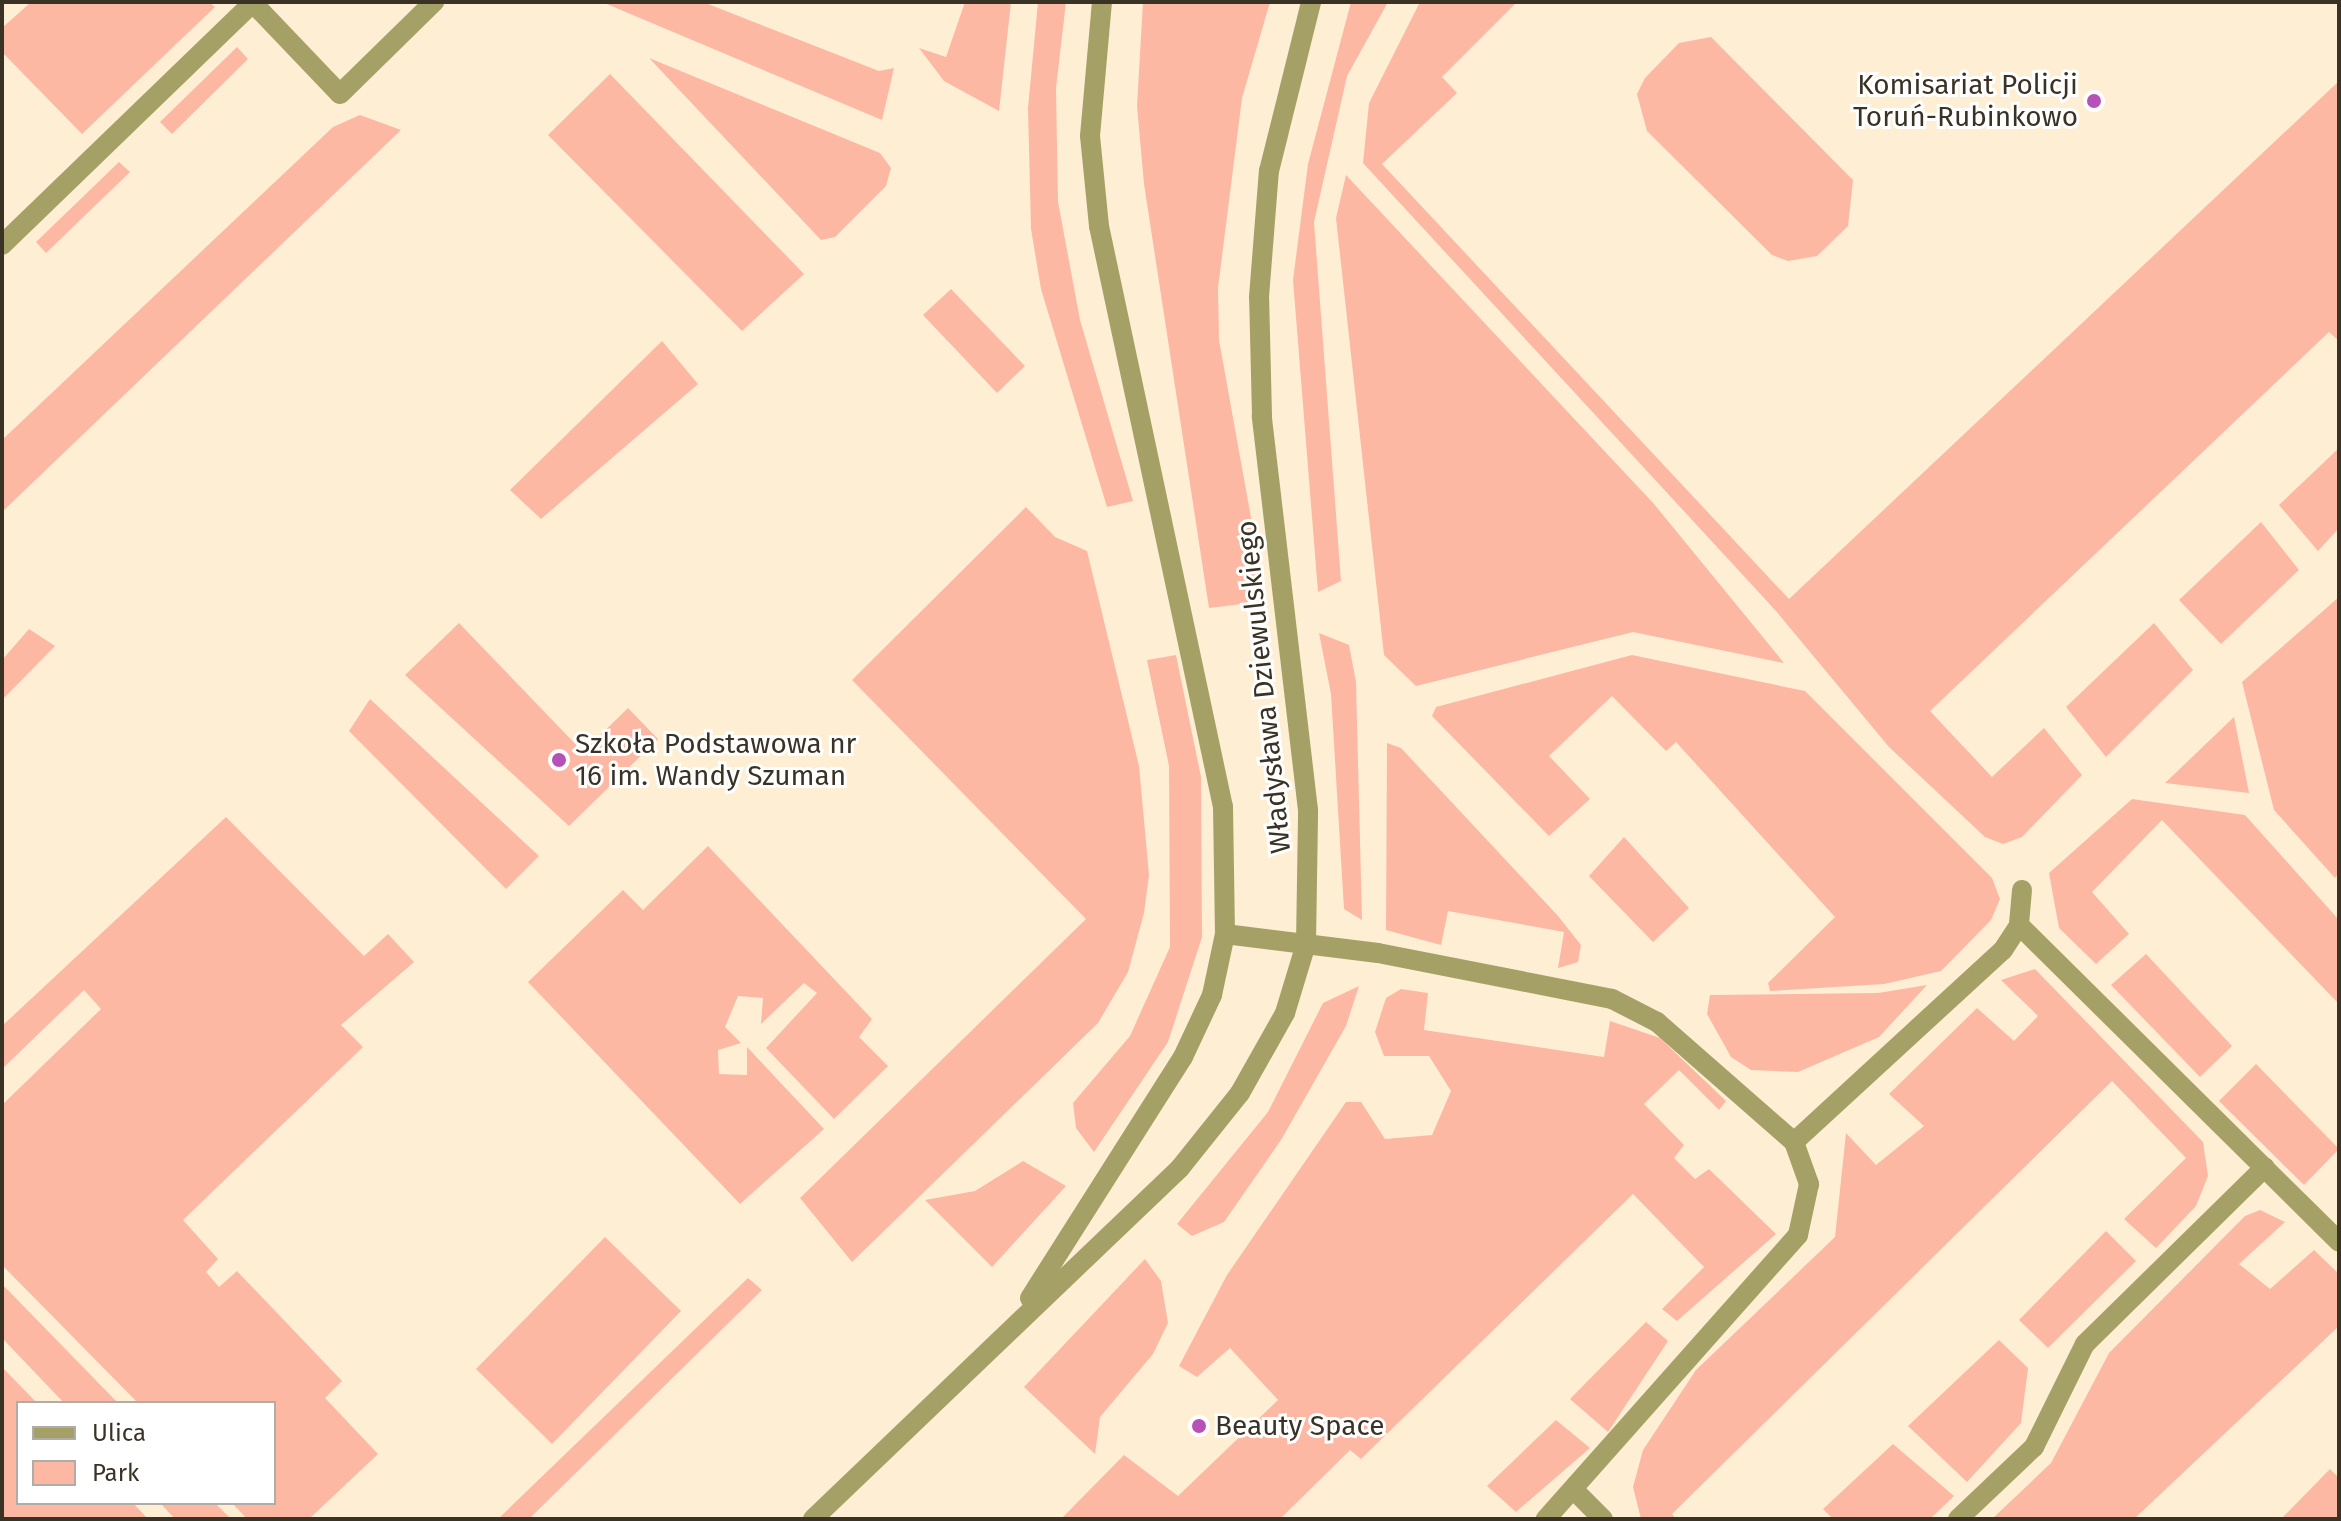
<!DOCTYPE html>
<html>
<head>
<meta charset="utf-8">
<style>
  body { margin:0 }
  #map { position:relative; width:2341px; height:1521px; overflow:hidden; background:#feefd4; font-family:"Fira Sans",sans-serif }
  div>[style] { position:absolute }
  .green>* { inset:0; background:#fdb8a4 }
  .minor>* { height:20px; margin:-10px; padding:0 10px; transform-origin:10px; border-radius:10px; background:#a5a166 }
  .dots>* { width:22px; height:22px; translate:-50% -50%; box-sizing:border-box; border:4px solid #fff; border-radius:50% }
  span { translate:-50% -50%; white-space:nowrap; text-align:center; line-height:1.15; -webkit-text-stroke:6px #fff; paint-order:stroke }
  .poi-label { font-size:28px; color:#393225 }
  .right { translate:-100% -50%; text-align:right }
  .left { translate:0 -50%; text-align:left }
  .street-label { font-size:28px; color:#393225 }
  .frame { position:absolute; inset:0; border:4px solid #393225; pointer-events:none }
  .legend { position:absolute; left:16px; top:1401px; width:260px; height:104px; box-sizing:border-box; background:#fff; border:2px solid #b0ada8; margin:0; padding:10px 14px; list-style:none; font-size:24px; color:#393225 }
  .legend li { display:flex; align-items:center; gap:16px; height:40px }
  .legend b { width:40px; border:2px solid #b0ada8 }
</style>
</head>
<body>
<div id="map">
  <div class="green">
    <div style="clip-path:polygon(31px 2px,209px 2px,215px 7px,82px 134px,2px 52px,2px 28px)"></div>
    <div style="clip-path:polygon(602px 2px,703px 2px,879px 71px,894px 68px,882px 120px)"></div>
    <div style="clip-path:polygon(965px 2px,1011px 2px,999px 111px,944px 81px,919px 48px,946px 57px)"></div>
    <div style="clip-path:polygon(1038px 2px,1066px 2px,1056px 88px,1058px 202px,1080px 320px,1133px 501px,1107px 507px,1041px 289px,1031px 229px,1028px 108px)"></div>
    <div style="clip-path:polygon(1143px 2px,1270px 2px,1242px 98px,1218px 288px,1219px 340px,1266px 601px,1209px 608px,1144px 184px,1137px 106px)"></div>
    <div style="clip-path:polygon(1351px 2px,1388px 2px,1347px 76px,1314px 222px,1341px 581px,1318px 592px,1293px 280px,1308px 164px)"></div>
    <div style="clip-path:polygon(1420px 2px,1517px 2px,1442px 77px,1457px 93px,1382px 164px,1789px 599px,2339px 81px,2339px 341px,2329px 332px,1930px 711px,1992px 777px,2044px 728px,2082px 775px,2022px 837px,2003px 844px,1985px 837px,1889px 747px,1776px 611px,1363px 163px,1369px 103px)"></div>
    <div style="clip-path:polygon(1711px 37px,1853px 180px,1848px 226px,1817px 256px,1788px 261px,1772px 255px,1647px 131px,1637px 94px,1645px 78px,1679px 43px)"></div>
    <div style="clip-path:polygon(237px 47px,248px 59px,172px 134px,160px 122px)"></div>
    <div style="clip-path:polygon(649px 58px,880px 153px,891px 168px,886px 186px,835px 237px,821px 240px)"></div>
    <div style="clip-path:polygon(610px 74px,804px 274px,742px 331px,548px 135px)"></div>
    <div style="clip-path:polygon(360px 115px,401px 130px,2px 512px,2px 440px,333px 127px)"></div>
    <div style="clip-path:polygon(119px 162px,130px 172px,46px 253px,36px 242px)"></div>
    <div style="clip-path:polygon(1346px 175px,1654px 504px,1784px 663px,1633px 632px,1416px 686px,1384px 655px,1336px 218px)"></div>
    <div style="clip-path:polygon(951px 289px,1025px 366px,997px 393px,923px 315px)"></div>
    <div style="clip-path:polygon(662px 341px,698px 384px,541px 519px,510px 490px)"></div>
    <div style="clip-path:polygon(2339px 448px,2339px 528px,2318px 551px,2279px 505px)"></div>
    <div style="clip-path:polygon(1026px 507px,1055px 537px,1087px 551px,1139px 766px,1149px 875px,1144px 913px,1128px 972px,1098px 1023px,852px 1262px,800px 1198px,1086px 919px,852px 680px)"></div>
    <div style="clip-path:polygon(2261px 522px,2299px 570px,2221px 644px,2179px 600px)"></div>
    <div style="clip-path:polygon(2339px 597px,2339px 873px,2335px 878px,2274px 810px,2242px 682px)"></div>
    <div style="clip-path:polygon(459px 623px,583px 752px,628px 708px,658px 739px,569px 826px,405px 675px)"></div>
    <div style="clip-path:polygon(2154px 623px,2193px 670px,2106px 757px,2066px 707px)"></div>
    <div style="clip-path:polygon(29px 629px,55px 646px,2px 700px,2px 660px)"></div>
    <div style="clip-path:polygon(1319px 633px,1349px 645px,1356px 682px,1362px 920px,1344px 909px,1331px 694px)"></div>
    <div style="clip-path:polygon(1176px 655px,1201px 777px,1202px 937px,1168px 1042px,1094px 1152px,1076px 1128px,1073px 1103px,1130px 1036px,1170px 947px,1169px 766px,1147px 660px)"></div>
    <div style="clip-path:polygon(1632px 655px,1805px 691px,1992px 878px,2000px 899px,1991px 920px,1941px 971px,1884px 984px,1770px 991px,1768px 983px,1835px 917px,1676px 742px,1666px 751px,1612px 696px,1549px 756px,1590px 799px,1549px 836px,1432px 716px,1436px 707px)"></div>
    <div style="clip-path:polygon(370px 699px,539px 856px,506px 889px,349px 731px)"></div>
    <div style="clip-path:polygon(2234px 717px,2249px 793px,2165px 783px)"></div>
    <div style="clip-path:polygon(1387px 743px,1401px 748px,1558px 916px,1581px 945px,1578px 962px,1558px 968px,1564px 932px,1448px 911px,1441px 945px,1386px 930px)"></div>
    <div style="clip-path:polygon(2132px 799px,2245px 815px,2339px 920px,2339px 1004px,2162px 820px,2092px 892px,2129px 934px,2096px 964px,2059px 928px,2049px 873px)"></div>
    <div style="clip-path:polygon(226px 817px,364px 956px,388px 934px,414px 962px,341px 1025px,363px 1047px,183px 1220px,218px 1259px,206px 1272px,219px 1287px,237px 1271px,342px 1381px,325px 1398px,378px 1454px,309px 1519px,247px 1519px,232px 1503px,274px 1503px,274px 1403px,138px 1403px,2px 1265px,2px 1105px,101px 1009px,84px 990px,2px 1069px,2px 1026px)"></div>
    <div style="clip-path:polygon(1624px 837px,1689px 908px,1653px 942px,1589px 876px)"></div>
    <div style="clip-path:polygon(708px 846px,872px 1019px,859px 1037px,888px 1066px,834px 1119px,766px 1048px,817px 993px,804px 983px,761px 1024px,763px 998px,738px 996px,725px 1027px,741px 1043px,718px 1050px,719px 1074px,747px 1075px,747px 1047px,824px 1129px,740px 1204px,528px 982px,623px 890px,643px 910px)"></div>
    <div style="clip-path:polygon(2146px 954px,2232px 1046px,2200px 1077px,2111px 985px)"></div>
    <div style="clip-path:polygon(2035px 969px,2203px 1142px,2208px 1176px,2196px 1206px,2156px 1248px,2124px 1219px,2186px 1158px,2112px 1081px,1672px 1514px,1676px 1519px,1641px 1519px,1633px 1487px,1643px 1450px,1696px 1370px,1835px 1237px,1846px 1133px,1876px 1165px,1924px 1126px,1889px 1094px,1977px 1008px,2014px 1041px,2038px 1016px,2001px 980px)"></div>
    <div style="clip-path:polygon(1927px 985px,1879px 1037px,1798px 1072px,1751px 1070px,1731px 1057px,1707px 1014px,1710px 995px,1878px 993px)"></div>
    <div style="clip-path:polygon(1359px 986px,1346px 1026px,1281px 1140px,1224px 1222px,1192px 1236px,1177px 1224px,1268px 1112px,1323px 1003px)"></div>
    <div style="clip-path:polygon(1401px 989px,1428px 993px,1424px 1030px,1604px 1057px,1610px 1021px,1660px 1038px,1726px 1101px,1719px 1110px,1679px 1070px,1644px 1104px,1684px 1145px,1674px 1158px,1695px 1179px,1709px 1169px,1776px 1234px,1677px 1321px,1662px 1309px,1704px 1267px,1633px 1194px,1361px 1459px,1350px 1450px,1280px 1519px,1061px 1519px,1124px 1455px,1178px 1496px,1278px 1400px,1230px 1348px,1197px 1377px,1179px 1366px,1227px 1275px,1346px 1102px,1361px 1102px,1385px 1139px,1432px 1135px,1451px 1091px,1429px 1056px,1384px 1056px,1375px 1032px,1386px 998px)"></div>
    <div style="clip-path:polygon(2256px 1064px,2339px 1149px,2304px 1185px,2219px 1101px)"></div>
    <div style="clip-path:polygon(1023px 1161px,1066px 1186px,992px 1267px,925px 1200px,975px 1191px)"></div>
    <div style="clip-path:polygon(2260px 1210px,2285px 1222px,2239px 1264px,2270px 1289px,2314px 1250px,2339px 1274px,2339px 1326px,2134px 1519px,1992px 1519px,2051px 1463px,2109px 1353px,2245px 1216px)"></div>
    <div style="clip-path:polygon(2106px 1231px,2136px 1261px,2048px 1348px,2019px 1320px)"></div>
    <div style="clip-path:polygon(605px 1237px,681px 1311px,552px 1444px,476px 1369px)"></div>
    <div style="clip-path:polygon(1145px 1259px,1161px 1281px,1168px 1323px,1153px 1354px,1100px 1417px,1095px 1454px,1024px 1387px)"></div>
    <div style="clip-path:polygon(748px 1278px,762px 1290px,529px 1519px,498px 1519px)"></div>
    <div style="clip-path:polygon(2px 1284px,118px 1403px,64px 1403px,2px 1338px)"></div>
    <div style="clip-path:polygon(1646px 1322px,1668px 1341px,1608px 1432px,1570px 1399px)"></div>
    <div style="clip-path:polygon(1999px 1340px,2028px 1368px,2021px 1423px,1967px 1482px,1908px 1426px)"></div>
    <div style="clip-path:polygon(2px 1367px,37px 1403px,18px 1403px,18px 1503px,133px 1503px,148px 1519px,2px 1519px)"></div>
    <div style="clip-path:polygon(1556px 1420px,1590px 1448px,1516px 1512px,1487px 1486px)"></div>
    <div style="clip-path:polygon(1893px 1444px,1954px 1496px,1930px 1519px,1833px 1519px,1823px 1509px)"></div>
    <div style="clip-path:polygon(2330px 1469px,2339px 1478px,2337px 1519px,2281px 1519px)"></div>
    <div style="clip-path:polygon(160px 1503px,215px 1503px,231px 1519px,175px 1519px)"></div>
  </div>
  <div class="minor">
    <div style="left:252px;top:2px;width:127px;rotate:46.3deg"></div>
    <div style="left:340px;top:94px;width:132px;rotate:-44.4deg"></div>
    <div style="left:2px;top:245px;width:350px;rotate:-44deg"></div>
    <div style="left:2022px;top:890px;width:35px;rotate:95deg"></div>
    <div style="left:2019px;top:925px;width:450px;rotate:44.7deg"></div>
    <div style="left:1225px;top:934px;width:154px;rotate:7.1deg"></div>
    <div style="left:1378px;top:953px;width:238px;rotate:11.1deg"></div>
    <div style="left:1612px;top:999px;width:51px;rotate:27.1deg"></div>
    <div style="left:1657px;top:1022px;width:182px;rotate:41.2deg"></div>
    <div style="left:1794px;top:1142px;width:45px;rotate:70.3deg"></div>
    <div style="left:1809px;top:1184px;width:52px;rotate:102.2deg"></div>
    <div style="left:1798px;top:1235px;width:380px;rotate:131.6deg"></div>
    <div style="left:1794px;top:1142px;width:284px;rotate:-42.6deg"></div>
    <div style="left:2003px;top:950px;width:30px;rotate:-57deg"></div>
    <div style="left:1030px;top:1298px;width:285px;rotate:-57.6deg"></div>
    <div style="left:1183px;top:1057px;width:68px;rotate:-64.9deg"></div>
    <div style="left:1212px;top:995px;width:62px;rotate:-78deg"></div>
    <div style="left:1225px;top:934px;width:127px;rotate:-90.9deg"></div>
    <div style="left:1223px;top:807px;width:594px;rotate:-102.05deg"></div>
    <div style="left:1099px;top:226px;width:90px;rotate:-95.7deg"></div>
    <div style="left:1090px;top:136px;width:135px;rotate:-84.9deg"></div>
    <div style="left:1574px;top:1490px;width:41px;rotate:45deg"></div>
    <div style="left:813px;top:1519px;width:508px;rotate:-43.72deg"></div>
    <div style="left:1180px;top:1168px;width:96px;rotate:-51.3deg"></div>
    <div style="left:1240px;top:1093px;width:92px;rotate:-60.6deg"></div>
    <div style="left:1285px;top:1013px;width:72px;rotate:-73.1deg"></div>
    <div style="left:1306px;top:944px;width:134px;rotate:-89.1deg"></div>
    <div style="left:1308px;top:810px;width:397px;rotate:-96.7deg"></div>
    <div style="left:1262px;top:416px;width:119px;rotate:-91.4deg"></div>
    <div style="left:1259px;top:297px;width:126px;rotate:-85.5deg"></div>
    <div style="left:1269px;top:171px;width:174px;rotate:-76deg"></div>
    <div style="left:1958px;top:1519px;width:105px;rotate:-43.5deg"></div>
    <div style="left:2034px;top:1447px;width:115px;rotate:-63.7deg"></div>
    <div style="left:2085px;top:1344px;width:252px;rotate:-44.5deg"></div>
  </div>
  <div class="dots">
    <div style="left:2094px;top:101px;background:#b551b7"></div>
    <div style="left:559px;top:760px;background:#b551b7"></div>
    <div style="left:1199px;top:1426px;background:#b551b7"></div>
  </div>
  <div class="poi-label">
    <span class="right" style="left:2078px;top:101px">Komisariat Policji<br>Toruń-Rubinkowo</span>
    <span class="left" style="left:575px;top:760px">Szkoła Podstawowa nr<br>16 im. Wandy Szuman</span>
    <span class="left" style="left:1215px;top:1426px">Beauty Space</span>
  </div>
  <div class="street-label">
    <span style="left:1264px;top:687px;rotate:-96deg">Władysława Dziewulskiego</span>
  </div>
  <div class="frame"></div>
  <ul class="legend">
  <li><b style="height:10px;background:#a5a166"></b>Ulica</li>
  <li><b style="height:22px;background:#fdb8a4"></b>Park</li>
  </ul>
</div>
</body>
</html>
